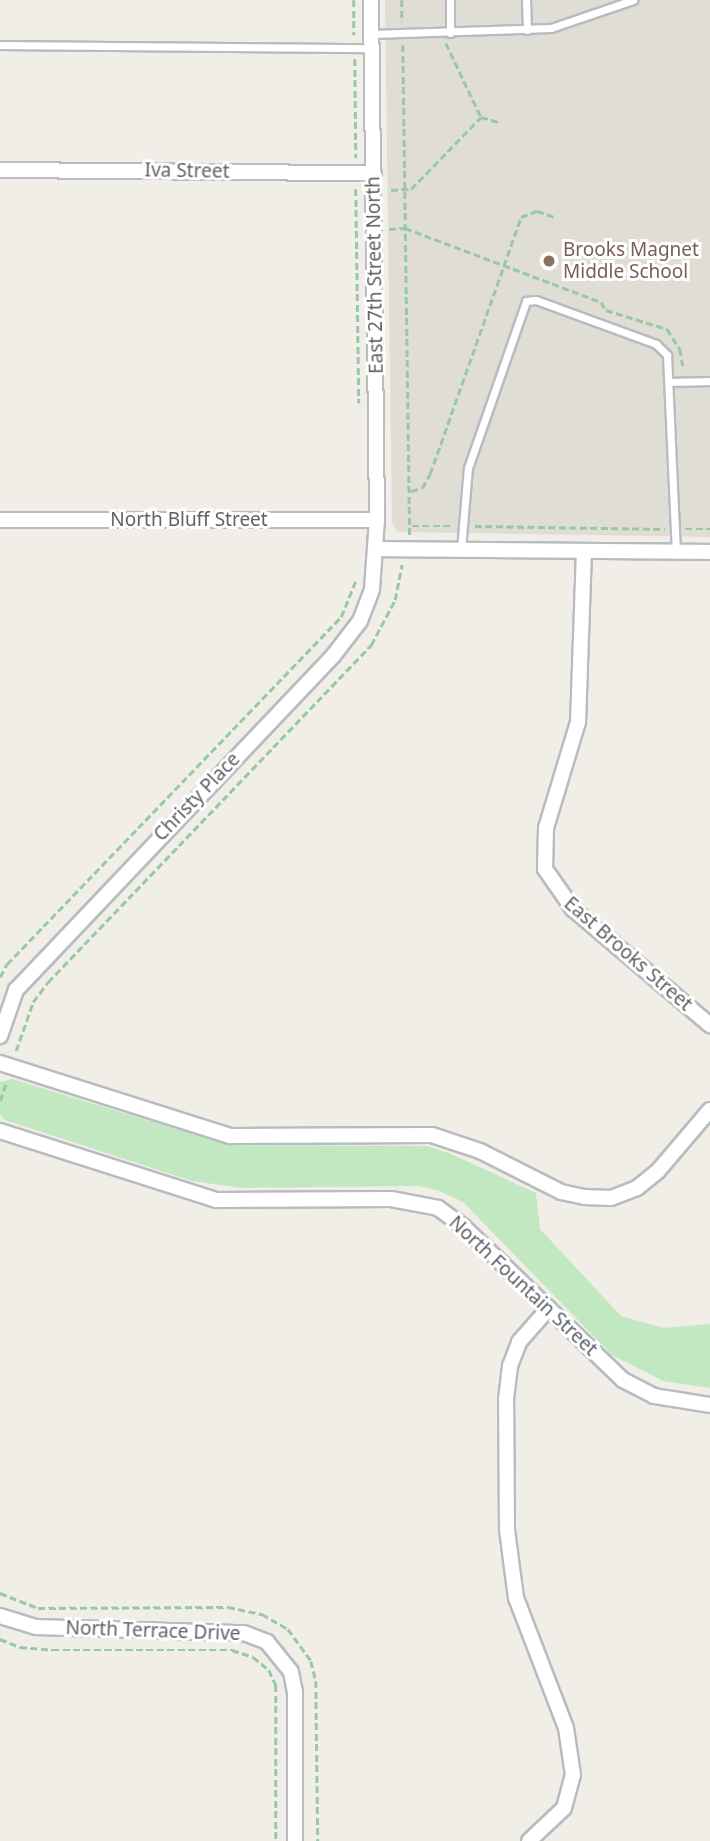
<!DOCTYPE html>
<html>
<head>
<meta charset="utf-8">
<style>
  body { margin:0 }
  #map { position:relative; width:710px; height:1841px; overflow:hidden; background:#f0eee6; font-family:"Noto Sans",sans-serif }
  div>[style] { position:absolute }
  .education>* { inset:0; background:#e0ddd4 }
  .green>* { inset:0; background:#c2e8c2 }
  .path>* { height:2.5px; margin-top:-1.25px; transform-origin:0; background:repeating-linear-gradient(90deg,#99c8a6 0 7px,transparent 0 10.5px) }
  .roads { filter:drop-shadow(2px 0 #b8bcc0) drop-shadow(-2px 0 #b8bcc0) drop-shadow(0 2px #b8bcc0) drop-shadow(0 -2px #b8bcc0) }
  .service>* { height:7px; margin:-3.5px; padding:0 3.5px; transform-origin:3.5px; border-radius:3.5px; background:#fff }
  .minor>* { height:14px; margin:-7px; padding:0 7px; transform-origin:7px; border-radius:7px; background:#fff }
  .dots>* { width:19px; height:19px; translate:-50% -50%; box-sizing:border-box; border:4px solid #fff; border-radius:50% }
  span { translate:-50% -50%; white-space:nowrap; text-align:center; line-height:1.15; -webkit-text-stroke:6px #fff; paint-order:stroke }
  .street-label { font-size:19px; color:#5d6267 }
  .education-label { font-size:19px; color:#785e54 }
  .left { translate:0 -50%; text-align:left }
</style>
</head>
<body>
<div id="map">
  <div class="education">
    <div style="clip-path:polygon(385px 0,710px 0,710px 537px,397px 532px,392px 522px)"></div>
  </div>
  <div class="green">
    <div style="clip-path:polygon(12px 1079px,229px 1145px,427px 1146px,451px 1154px,536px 1193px,540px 1229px,621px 1316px,664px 1328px,710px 1324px,710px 1388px,663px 1381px,612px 1355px,463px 1202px,440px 1191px,419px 1186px,242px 1188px,192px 1181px,5px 1120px,0 1114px,0 1082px)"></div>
  </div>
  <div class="path">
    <div style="left:354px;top:0;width:35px;rotate:90deg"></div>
    <div style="left:402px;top:0;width:21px;rotate:90deg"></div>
    <div style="left:446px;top:43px;width:82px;rotate:64.7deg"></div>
    <div style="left:481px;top:117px;width:18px;rotate:16deg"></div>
    <div style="left:403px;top:45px;width:490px;rotate:89.2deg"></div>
    <div style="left:355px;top:59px;width:99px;rotate:89.4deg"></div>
    <div style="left:356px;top:189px;width:214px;rotate:89.2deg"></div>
    <div style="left:391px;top:190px;width:20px;rotate:-3deg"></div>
    <div style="left:411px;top:189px;width:100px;rotate:-45.8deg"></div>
    <div style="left:389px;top:229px;width:16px;rotate:-4deg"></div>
    <div style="left:405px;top:228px;width:210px;rotate:20.7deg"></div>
    <div style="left:601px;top:302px;width:9px;rotate:58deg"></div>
    <div style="left:606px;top:310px;width:64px;rotate:17.3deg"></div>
    <div style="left:667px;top:329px;width:24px;rotate:57deg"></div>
    <div style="left:680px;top:349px;width:17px;rotate:80deg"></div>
    <div style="left:411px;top:491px;width:11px;rotate:-15deg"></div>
    <div style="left:422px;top:488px;width:16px;rotate:-60deg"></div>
    <div style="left:430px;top:474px;width:273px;rotate:-70.5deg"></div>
    <div style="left:521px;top:217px;width:17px;rotate:-21deg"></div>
    <div style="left:537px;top:211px;width:18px;rotate:19deg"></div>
    <div style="left:412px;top:526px;width:39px"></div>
    <div style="left:475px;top:526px;width:190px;rotate:0.9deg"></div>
    <div style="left:685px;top:529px;width:25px"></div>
    <div style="left:0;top:977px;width:15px;rotate:-62deg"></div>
    <div style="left:7px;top:964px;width:482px;rotate:-46.1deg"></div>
    <div style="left:341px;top:617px;width:40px;rotate:-68deg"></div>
    <div style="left:16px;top:1051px;width:52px;rotate:-70.9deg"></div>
    <div style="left:33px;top:1002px;width:25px;rotate:-53deg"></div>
    <div style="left:48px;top:982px;width:467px;rotate:-46.2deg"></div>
    <div style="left:371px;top:645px;width:51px;rotate:-61.9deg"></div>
    <div style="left:395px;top:600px;width:36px;rotate:-79deg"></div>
    <div style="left:0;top:1101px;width:21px;rotate:-71deg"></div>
    <div style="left:0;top:1593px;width:41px;rotate:21.5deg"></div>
    <div style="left:38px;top:1608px;width:190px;rotate:-0.3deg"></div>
    <div style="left:228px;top:1607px;width:35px;rotate:12deg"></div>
    <div style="left:262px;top:1614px;width:30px;rotate:30deg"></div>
    <div style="left:288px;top:1629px;width:39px;rotate:54deg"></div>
    <div style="left:311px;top:1661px;width:21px;rotate:76deg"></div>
    <div style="left:316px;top:1681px;width:160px;rotate:89.3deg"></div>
    <div style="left:0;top:1639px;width:22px;rotate:22deg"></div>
    <div style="left:20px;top:1647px;width:32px;rotate:5deg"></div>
    <div style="left:52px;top:1650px;width:180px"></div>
    <div style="left:232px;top:1650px;width:22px;rotate:18deg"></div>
    <div style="left:253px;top:1657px;width:21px;rotate:39deg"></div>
    <div style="left:269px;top:1670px;width:17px;rotate:65deg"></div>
    <div style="left:276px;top:1685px;width:156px;rotate:90deg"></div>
  </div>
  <div class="roads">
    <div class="service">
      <div style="left:450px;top:0;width:33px;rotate:90deg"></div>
      <div style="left:526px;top:0;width:30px;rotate:88deg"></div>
      <div style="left:372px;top:34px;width:179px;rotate:-1.9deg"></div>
      <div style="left:551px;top:28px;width:87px;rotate:-18.9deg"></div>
      <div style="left:0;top:45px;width:371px;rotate:0.5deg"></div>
      <div style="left:670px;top:382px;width:40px;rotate:-1.4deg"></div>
      <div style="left:461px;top:549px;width:81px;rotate:-85.1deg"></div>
      <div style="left:468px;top:468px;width:177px;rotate:-70.8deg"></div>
      <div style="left:526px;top:301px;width:10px;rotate:-6deg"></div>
      <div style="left:536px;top:300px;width:128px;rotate:20.1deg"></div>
      <div style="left:656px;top:344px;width:16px;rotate:45deg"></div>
      <div style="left:667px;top:355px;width:196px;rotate:87.4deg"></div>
    </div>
    <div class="minor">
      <div style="left:0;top:170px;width:374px;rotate:0.5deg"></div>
      <div style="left:0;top:520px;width:377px"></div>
      <div style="left:377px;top:549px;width:333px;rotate:0.5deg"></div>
      <div style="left:584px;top:551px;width:171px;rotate:92deg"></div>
      <div style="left:578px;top:722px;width:111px;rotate:106.8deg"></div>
      <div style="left:546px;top:828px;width:41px;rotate:91.4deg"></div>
      <div style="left:545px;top:869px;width:49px;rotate:55deg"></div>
      <div style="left:573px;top:909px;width:180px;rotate:40.3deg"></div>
      <div style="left:0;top:1036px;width:49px;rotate:-70.8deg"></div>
      <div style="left:16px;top:990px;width:460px;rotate:-46.5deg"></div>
      <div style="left:333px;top:656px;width:44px;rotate:-52.4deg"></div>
      <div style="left:360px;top:621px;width:34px;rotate:-69deg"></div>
      <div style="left:372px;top:589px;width:69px;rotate:-85.9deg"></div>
      <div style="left:377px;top:520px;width:520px;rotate:-90.66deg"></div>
      <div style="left:0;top:1063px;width:241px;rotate:17.6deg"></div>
      <div style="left:230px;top:1136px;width:202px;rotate:-0.3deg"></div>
      <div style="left:432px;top:1135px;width:51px;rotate:18.4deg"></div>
      <div style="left:480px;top:1151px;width:91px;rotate:26.8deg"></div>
      <div style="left:561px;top:1192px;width:24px;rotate:12deg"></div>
      <div style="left:584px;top:1197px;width:27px;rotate:2deg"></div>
      <div style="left:611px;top:1198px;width:28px;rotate:-21deg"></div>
      <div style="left:637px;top:1188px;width:27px;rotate:-39deg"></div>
      <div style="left:658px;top:1171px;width:80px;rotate:-49.6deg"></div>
      <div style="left:0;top:1131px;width:227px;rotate:17.7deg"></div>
      <div style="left:216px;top:1200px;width:175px;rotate:-0.3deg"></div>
      <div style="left:391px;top:1199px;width:48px;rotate:10.8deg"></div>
      <div style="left:438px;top:1208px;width:31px;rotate:36deg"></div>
      <div style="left:463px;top:1226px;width:222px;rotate:43.9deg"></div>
      <div style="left:623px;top:1380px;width:35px;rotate:27deg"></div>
      <div style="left:654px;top:1396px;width:57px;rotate:9.1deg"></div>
      <div style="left:0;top:1616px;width:38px;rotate:17deg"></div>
      <div style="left:36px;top:1627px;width:208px;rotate:1.7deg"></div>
      <div style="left:244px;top:1633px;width:25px;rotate:21deg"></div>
      <div style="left:267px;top:1642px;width:38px;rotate:51deg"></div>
      <div style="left:291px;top:1672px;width:20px;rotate:79deg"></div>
      <div style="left:295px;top:1692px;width:149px;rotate:90deg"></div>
      <div style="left:529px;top:1841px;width:48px;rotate:-43.3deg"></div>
      <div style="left:564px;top:1808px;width:34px;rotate:-75deg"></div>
      <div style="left:573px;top:1775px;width:48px;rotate:-98.5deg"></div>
      <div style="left:566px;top:1728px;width:139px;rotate:-111deg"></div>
      <div style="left:516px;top:1598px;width:69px;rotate:-97.5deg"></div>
      <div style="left:507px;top:1530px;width:131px;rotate:-90.4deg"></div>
      <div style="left:506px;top:1399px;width:33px;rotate:-83deg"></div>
      <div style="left:510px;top:1366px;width:26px;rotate:-69deg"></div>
      <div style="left:519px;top:1342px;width:45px;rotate:-48.6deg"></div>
    </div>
  </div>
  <div class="dots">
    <div style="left:549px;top:261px;background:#8d6e63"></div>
  </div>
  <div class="street-label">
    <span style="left:187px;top:171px;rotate:1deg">Iva Street</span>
    <span style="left:375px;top:275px;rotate:-91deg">East 27th Street North</span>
    <span style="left:189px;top:520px">North Bluff Street</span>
    <span style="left:197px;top:797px;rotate:-46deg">Christy Place</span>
    <span style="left:628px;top:954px;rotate:41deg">East Brooks Street</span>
    <span style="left:523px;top:1286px;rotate:43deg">North Fountain Street</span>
    <span style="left:153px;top:1631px;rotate:2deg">North Terrace Drive</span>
  </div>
  <div class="education-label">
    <span class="left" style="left:563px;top:261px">Brooks Magnet<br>Middle School</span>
  </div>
</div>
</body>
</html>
